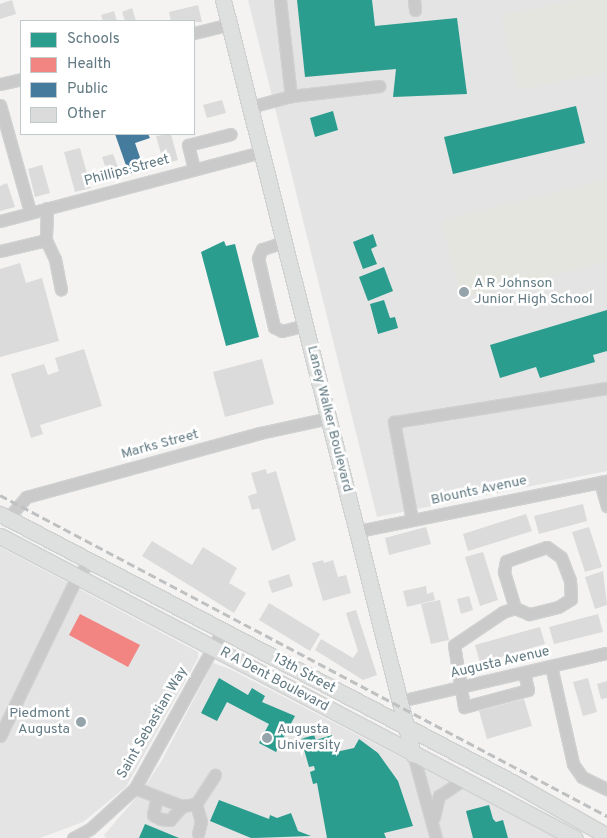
<!DOCTYPE html>
<html>
<head>
<meta charset="utf-8">
<style>
  body { margin:0 }
  #map { position:relative; width:607px; height:838px; overflow:hidden; background:#f4f3f1; font-family:Overpass,sans-serif }
  div>[style] { position:absolute }
  .built>* { inset:0; background:#e4e4e4 }
  .green>* { inset:0; background:#e3e5de }
  .schools>* { inset:0; background:#2a9d8f }
  .health>* { inset:0; background:#f28482 }
  .public>* { inset:0; background:#457b9d }
  .building>* { inset:0; background:#dadbda }
  .roads { filter:drop-shadow(1px 0 #d0d1d1) drop-shadow(-1px 0 #d0d1d1) drop-shadow(0 1px #d0d1d1) drop-shadow(0 -1px #d0d1d1) }
  .minor>* { height:11px; margin:-5.5px; padding:0 5.5px; transform-origin:5.5px; border-radius:5.5px; background:#cacacb }
  .major>* { height:15px; margin:-7.5px; padding:0 7.5px; transform-origin:7.5px; border-radius:7.5px; background:#dedfdf }
  .rail>* { height:3px; margin-top:-1.5px; transform-origin:0; background:repeating-linear-gradient(90deg,#bec0c1 0 8px,transparent 0 12px) }
  .dots>* { width:14px; height:14px; translate:-50% -50%; box-sizing:border-box; border:2px solid #fff; border-radius:50% }
  span { translate:-50% -50%; white-space:nowrap; text-align:center; line-height:1.15; -webkit-text-stroke:5px #fff; paint-order:stroke }
  .street-label { font-size:14px; color:#627a83 }
  .poi-label { font-size:14px; color:#627a83 }
  .left { translate:0 -50%; text-align:left }
  .right { translate:-100% -50%; text-align:right }
  .legend { position:absolute; left:20px; top:20px; width:175px; height:115px; box-sizing:border-box; background:#fff; border:1px solid #c0cacd; margin:0; padding:6px 9px; list-style:none; font-size:15px; color:#627a83 }
  .legend li { display:flex; align-items:center; gap:10px; height:25px }
  .legend b { width:25px; border:1px solid #c0cacd }
</style>
</head>
<body>
<div id="map">
  <div class="built">
    <div style="clip-path:polygon(248px 0,607px 0,607px 471px,377px 517px)"></div>
    <div style="clip-path:polygon(0 547px,198px 652px,198px 658px,126px 787px,83px 822px,40px 838px,0 838px)"></div>
    <div style="clip-path:polygon(213px 663px,230px 669px,557px 838px,106px 838px,104px 835px,141px 792px,161px 762px)"></div>
  </div>
  <div class="green">
    <div style="clip-path:polygon(578px 0,607px 0,607px 72px,518px 90px,502px 15px)"></div>
    <div style="clip-path:polygon(607px 180px,607px 262px,462px 298px,442px 221px)"></div>
  </div>
  <div class="schools">
    <div style="clip-path:polygon(297px 0,372px 0,375px 26px,457px 18px,467px 94px,393px 97px,396px 69px,305px 77px)"></div>
    <div style="clip-path:polygon(576px 106px,585px 143px,453px 174px,444px 137px)"></div>
    <div style="clip-path:polygon(333px 111px,338px 130px,315px 137px,310px 118px)"></div>
    <div style="clip-path:polygon(373px 234px,377px 246px,371px 249px,377px 264px,363px 269px,353px 242px)"></div>
    <div style="clip-path:polygon(224px 241px,226px 246px,235px 244px,259px 337px,226px 346px,201px 252px)"></div>
    <div style="clip-path:polygon(384px 267px,393px 291px,368px 301px,359px 277px)"></div>
    <div style="clip-path:polygon(384px 300px,390px 318px,395px 317px,398px 328px,378px 334px,370px 304px)"></div>
    <div style="clip-path:polygon(607px 310px,607px 351px,593px 355px,595px 362px,540px 378px,536px 367px,500px 378px,490px 345px)"></div>
    <div style="clip-path:polygon(219px 678px,248px 695px,252px 688px,265px 696px,262px 702px,295px 716px,276px 752px,259px 743px,269px 724px,227px 702px,217px 721px,201px 713px)"></div>
    <div style="clip-path:polygon(314px 735px,316px 740px,332px 735px,336px 752px,354px 748px,359px 739px,378px 753px,398px 781px,413px 826px,384px 833px,386px 838px,327px 838px,317px 783px,313px 784px,310px 772px,315px 770px,314px 766px,309px 767px,301px 739px)"></div>
    <div style="clip-path:polygon(219px 800px,269px 819px,270px 815px,277px 818px,291px 813px,298px 831px,311px 836px,251px 838px,210px 821px)"></div>
    <div style="clip-path:polygon(489px 805px,493px 819px,496px 822px,503px 820px,508px 838px,473px 838px,466px 811px)"></div>
    <div style="clip-path:polygon(145px 824px,179px 838px,139px 838px)"></div>
  </div>
  <div class="health">
    <div style="clip-path:polygon(80px 614px,140px 645px,128px 667px,69px 635px)"></div>
  </div>
  <div class="public">
    <div style="clip-path:polygon(115px 134px,148px 134px,150px 138px,135px 143px,144px 169px,129px 174px)"></div>
  </div>
  <div class="building">
    <div style="clip-path:polygon(12px 0,16px 14px,0 19px,0 4px)"></div>
    <div style="clip-path:polygon(198px 5px,202px 22px,171px 21px,169px 12px)"></div>
    <div style="clip-path:polygon(132px 8px,136px 21px,125px 21px,122px 12px)"></div>
    <div style="clip-path:polygon(114px 11px,117px 21px,103px 21px,101px 15px)"></div>
    <div style="clip-path:polygon(222px 100px,226px 113px,207px 118px,203px 105px)"></div>
    <div style="clip-path:polygon(171px 134px,178px 160px,164px 164px,156px 136px)"></div>
    <div style="clip-path:polygon(80px 148px,91px 188px,75px 192px,64px 152px)"></div>
    <div style="clip-path:polygon(113px 154px,118px 167px,107px 171px,102px 157px)"></div>
    <div style="clip-path:polygon(42px 165px,50px 193px,35px 197px,28px 169px)"></div>
    <div style="clip-path:polygon(7px 183px,15px 207px,0 211px,0 186px)"></div>
    <div style="clip-path:polygon(20px 263px,26px 283px,42px 278px,59px 341px,0 357px,0 269px)"></div>
    <div style="clip-path:polygon(84px 349px,102px 406px,40px 425px,43px 434px,31px 438px,11px 374px,44px 364px,48px 375px,59px 371px,55px 358px)"></div>
    <div style="clip-path:polygon(262px 359px,274px 404px,225px 417px,213px 372px)"></div>
    <div style="clip-path:polygon(266px 469px,267px 474px,276px 471px,296px 540px,272px 551px,259px 508px,252px 510px,248px 496px,257px 493px,251px 473px)"></div>
    <div style="clip-path:polygon(583px 504px,587px 521px,539px 534px,534px 516px)"></div>
    <div style="clip-path:polygon(526px 514px,532px 531px,468px 551px,463px 534px)"></div>
    <div style="clip-path:polygon(426px 527px,431px 544px,389px 555px,385px 538px)"></div>
    <div style="clip-path:polygon(589px 527px,602px 567px,585px 572px,572px 532px)"></div>
    <div style="clip-path:polygon(152px 541px,192px 565px,203px 547px,237px 568px,229px 583px,246px 593px,234px 613px,142px 556px)"></div>
    <div style="clip-path:polygon(483px 552px,498px 600px,480px 606px,465px 557px)"></div>
    <div style="clip-path:polygon(323px 560px,324px 563px,333px 560px,338px 577px,346px 575px,351px 593px,323px 601px,312px 563px)"></div>
    <div style="clip-path:polygon(603px 571px,607px 605px,595px 609px,585px 577px)"></div>
    <div style="clip-path:polygon(289px 574px,293px 586px,272px 593px,268px 581px)"></div>
    <div style="clip-path:polygon(426px 586px,427px 594px,433px 592px,435px 600px,407px 607px,403px 591px)"></div>
    <div style="clip-path:polygon(469px 596px,473px 610px,461px 614px,457px 599px)"></div>
    <div style="clip-path:polygon(440px 600px,449px 640px,431px 644px,421px 604px)"></div>
    <div style="clip-path:polygon(269px 603px,320px 634px,310px 651px,259px 620px)"></div>
    <div style="clip-path:polygon(356px 610px,377px 675px,363px 680px,315px 650px,321px 639px,353px 658px,358px 651px,346px 613px)"></div>
    <div style="clip-path:polygon(598px 614px,603px 632px,554px 644px,549px 627px)"></div>
    <div style="clip-path:polygon(540px 627px,545px 644px,480px 663px,475px 645px)"></div>
    <div style="clip-path:polygon(588px 678px,597px 712px,583px 716px,573px 682px)"></div>
    <div style="clip-path:polygon(607px 681px,607px 698px,601px 699px,597px 684px)"></div>
    <div style="clip-path:polygon(524px 699px,532px 726px,487px 739px,479px 711px)"></div>
  </div>
  <div class="roads">
    <div class="minor">
      <div style="left:280px;top:0;width:97px;rotate:83.5deg"></div>
      <div style="left:414px;top:0;width:10px;rotate:84deg"></div>
      <div style="left:194px;top:33px;width:36px;rotate:-14deg"></div>
      <div style="left:0;top:84px;width:22px;rotate:-13deg"></div>
      <div style="left:0;top:105px;width:111px;rotate:74.3deg"></div>
      <div style="left:250px;top:107px;width:42px;rotate:-15deg"></div>
      <div style="left:291px;top:96px;width:89px;rotate:-6.5deg"></div>
      <div style="left:194px;top:169px;width:25px;rotate:-104deg"></div>
      <div style="left:188px;top:145px;width:44px;rotate:-14.3deg"></div>
      <div style="left:47px;top:208px;width:32px;rotate:92deg"></div>
      <div style="left:46px;top:240px;width:21px;rotate:65deg"></div>
      <div style="left:55px;top:259px;width:31px;rotate:79deg"></div>
      <div style="left:0;top:221px;width:271px;rotate:-14.8deg"></div>
      <div style="left:284px;top:242px;width:23px;rotate:162deg"></div>
      <div style="left:262px;top:249px;width:10px;rotate:114deg"></div>
      <div style="left:258px;top:258px;width:71px;rotate:76.9deg"></div>
      <div style="left:274px;top:327px;width:9px;rotate:27deg"></div>
      <div style="left:282px;top:331px;width:25px;rotate:-14deg"></div>
      <div style="left:0;top:251px;width:47px;rotate:-13.4deg"></div>
      <div style="left:600px;top:482px;width:25px;rotate:74deg"></div>
      <div style="left:8px;top:518px;width:28px;rotate:-49deg"></div>
      <div style="left:26px;top:497px;width:243px;rotate:-15.3deg"></div>
      <div style="left:260px;top:433px;width:71px;rotate:-12.3deg"></div>
      <div style="left:412px;top:520px;width:100px;rotate:-100.4deg"></div>
      <div style="left:394px;top:422px;width:216px;rotate:-9.1deg"></div>
      <div style="left:358px;top:531px;width:254px;rotate:-11.4deg"></div>
      <div style="left:515px;top:608px;width:38px;rotate:-107deg"></div>
      <div style="left:504px;top:572px;width:11px;rotate:-80deg"></div>
      <div style="left:506px;top:561px;width:43px;rotate:-18.9deg"></div>
      <div style="left:547px;top:547px;width:17px;rotate:36deg"></div>
      <div style="left:561px;top:557px;width:25px;rotate:69deg"></div>
      <div style="left:570px;top:580px;width:19px;rotate:87deg"></div>
      <div style="left:571px;top:599px;width:15px;rotate:148deg"></div>
      <div style="left:558px;top:607px;width:30px;rotate:166deg"></div>
      <div style="left:529px;top:614px;width:15px;rotate:-157deg"></div>
      <div style="left:515px;top:608px;width:13px;rotate:162deg"></div>
      <div style="left:503px;top:612px;width:59px;rotate:146deg"></div>
      <div style="left:454px;top:645px;width:63px;rotate:80.8deg"></div>
      <div style="left:464px;top:707px;width:66px;rotate:-14.9deg"></div>
      <div style="left:528px;top:690px;width:17px;rotate:-103deg"></div>
      <div style="left:551px;top:666px;width:100px;rotate:77.3deg"></div>
      <div style="left:573px;top:764px;width:16px;rotate:55deg"></div>
      <div style="left:582px;top:777px;width:28px;rotate:26deg"></div>
      <div style="left:400px;top:701px;width:212px;rotate:-13.1deg"></div>
      <div style="left:0;top:736px;width:177px;rotate:-64.2deg"></div>
      <div style="left:77px;top:577px;width:21px;rotate:-51deg"></div>
      <div style="left:413px;top:754px;width:87px;rotate:74.7deg"></div>
      <div style="left:135px;top:788px;width:50px;rotate:21deg"></div>
      <div style="left:182px;top:806px;width:14px;rotate:-8deg"></div>
      <div style="left:196px;top:804px;width:35px;rotate:-57deg"></div>
      <div style="left:157px;top:797px;width:18px;rotate:103deg"></div>
      <div style="left:153px;top:815px;width:9px;rotate:27deg"></div>
      <div style="left:161px;top:819px;width:9px;rotate:6deg"></div>
      <div style="left:170px;top:820px;width:18px;rotate:-49deg"></div>
      <div style="left:196px;top:804px;width:18px;rotate:74deg"></div>
      <div style="left:201px;top:821px;width:13px;rotate:103deg"></div>
      <div style="left:434px;top:817px;width:22px;rotate:-77deg"></div>
      <div style="left:439px;top:796px;width:30px;rotate:-34deg"></div>
      <div style="left:73px;top:838px;width:19px;rotate:-28deg"></div>
      <div style="left:90px;top:829px;width:61px;rotate:-42.3deg"></div>
      <div style="left:135px;top:788px;width:179px;rotate:-61deg"></div>
    </div>
    <div class="major">
      <div style="left:223px;top:0;width:778px;rotate:75.86deg"></div>
      <div style="left:0;top:514px;width:578px;rotate:27.63deg"></div>
      <div style="left:512px;top:782px;width:109px;rotate:29.6deg"></div>
      <div style="left:0;top:536px;width:649px;rotate:27.71deg"></div>
    </div>
  </div>
  <div class="rail">
    <div style="left:0;top:495px;width:687px;rotate:27.87deg"></div>
  </div>
  <div class="dots">
    <div style="left:464px;top:292px;background:#95a4aa"></div>
    <div style="left:81px;top:722px;background:#95a4aa"></div>
    <div style="left:267px;top:738px;background:#95a4aa"></div>
  </div>
  <div class="street-label">
    <span style="left:127px;top:171px;rotate:-15deg">Phillips Street</span>
    <span style="left:329px;top:419px;rotate:76deg">Laney Walker Boulevard</span>
    <span style="left:160px;top:445px;rotate:-15deg">Marks Street</span>
    <span style="left:479px;top:491px;rotate:-12deg">Blounts Avenue</span>
    <span style="left:500px;top:663px;rotate:-13deg">Augusta Avenue</span>
    <span style="left:304px;top:674px;rotate:28deg">13th Street</span>
    <span style="left:274px;top:680px;rotate:28deg">R A Dent Boulevard</span>
    <span style="left:153px;top:723px;rotate:-60deg">Saint Sebastian Way</span>
  </div>
  <div class="poi-label">
    <span class="left" style="left:474px;top:292px">A R Johnson<br>Junior High School</span>
    <span class="right" style="left:70px;top:722px">Piedmont<br>Augusta</span>
    <span class="left" style="left:277px;top:738px">Augusta<br>University</span>
  </div>
  <ul class="legend">
  <li><b style="height:14px;background:#2a9d8f"></b>Schools</li>
  <li><b style="height:14px;background:#f28482"></b>Health</li>
  <li><b style="height:14px;background:#457b9d"></b>Public</li>
  <li><b style="height:14px;background:#dadbda"></b>Other</li>
  </ul>
</div>
</body>
</html>
